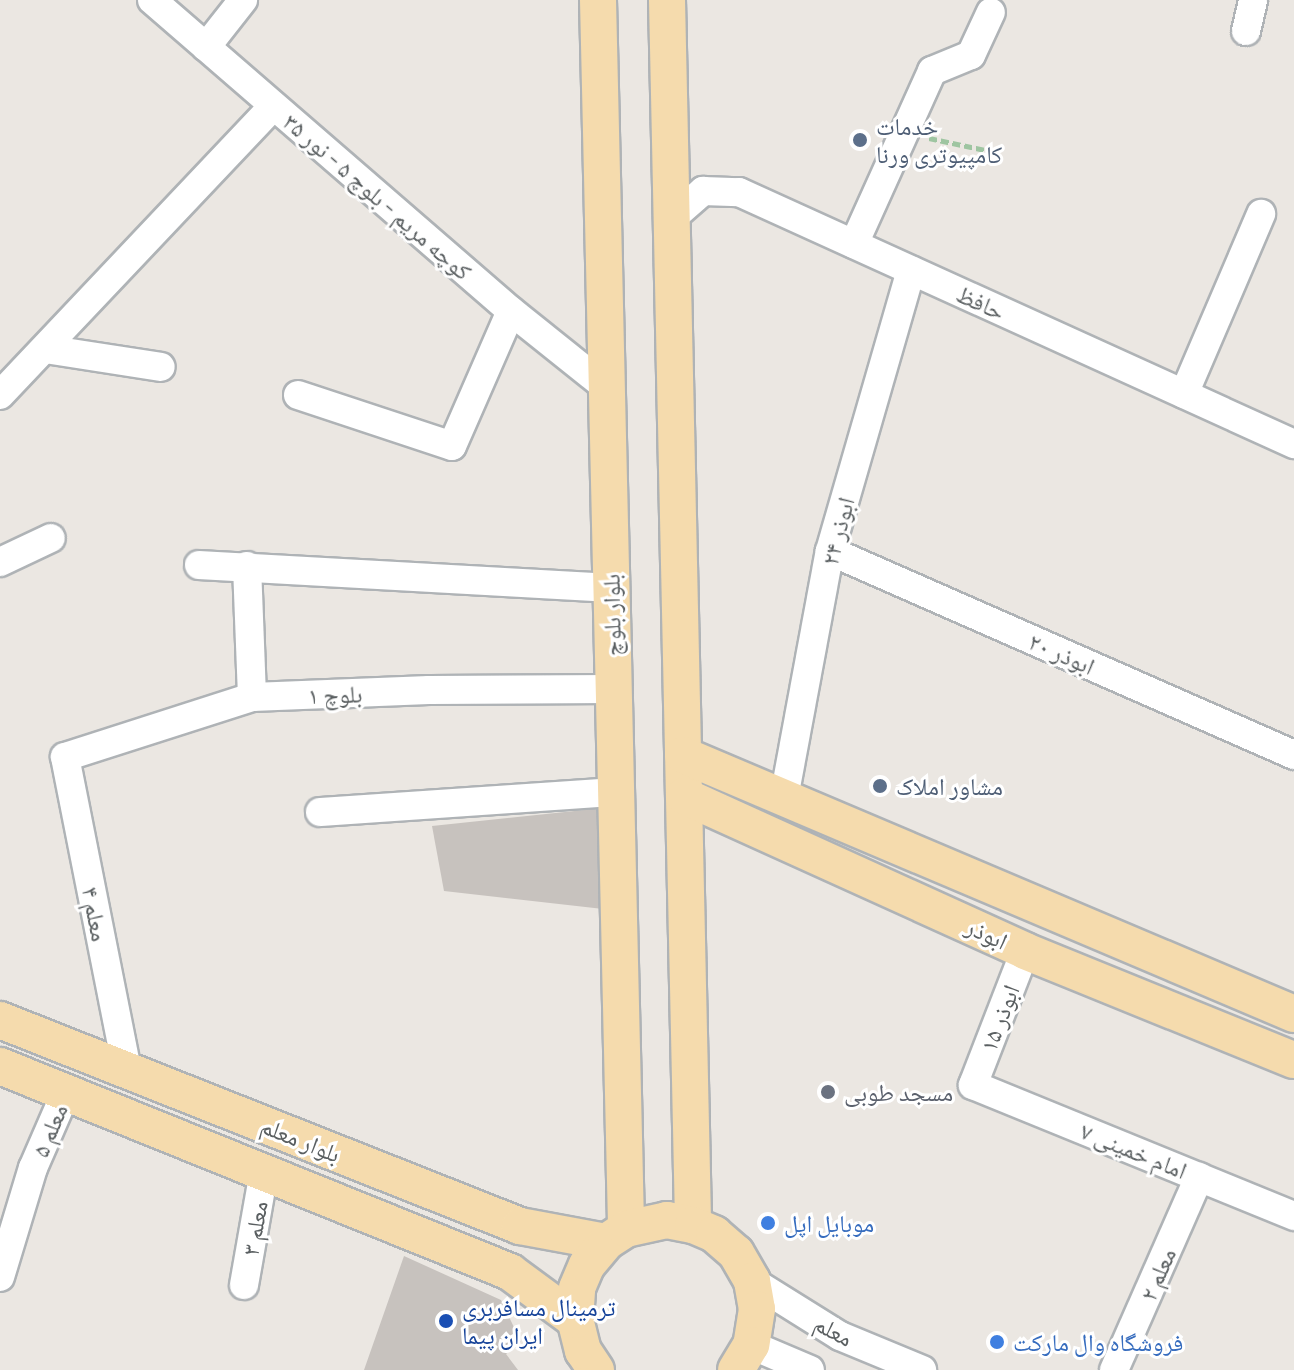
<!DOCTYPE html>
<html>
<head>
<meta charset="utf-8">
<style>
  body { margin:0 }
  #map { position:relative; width:1294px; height:1370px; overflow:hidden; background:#ebe7e2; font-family:Barlow,"Noto Naskh Arabic",sans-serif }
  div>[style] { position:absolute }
  .building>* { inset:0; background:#c7c2be }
  .path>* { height:5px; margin-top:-2.5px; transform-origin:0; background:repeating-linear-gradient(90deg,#9ec5a1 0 8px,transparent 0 12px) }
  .roads { filter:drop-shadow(2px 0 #afb3b6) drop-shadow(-2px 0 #afb3b6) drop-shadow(0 2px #afb3b6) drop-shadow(0 -2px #afb3b6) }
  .minor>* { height:28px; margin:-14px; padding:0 14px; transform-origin:14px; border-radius:14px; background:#fff }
  .major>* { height:36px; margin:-18px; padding:0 18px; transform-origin:18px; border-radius:18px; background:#f5dbad }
  .dots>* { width:22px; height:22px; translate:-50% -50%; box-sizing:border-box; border:4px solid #fff; border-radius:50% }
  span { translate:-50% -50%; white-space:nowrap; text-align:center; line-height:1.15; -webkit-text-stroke:6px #fff; paint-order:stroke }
  .service-label { font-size:24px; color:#4e5e75 }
  .left { translate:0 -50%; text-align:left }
  .street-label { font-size:24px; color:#5a5f61 }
  .worship-label { font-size:24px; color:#5b616d }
  .shop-label { font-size:24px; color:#366cbe }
  .transit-label { font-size:24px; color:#164399 }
</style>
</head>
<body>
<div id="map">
  <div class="building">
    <div style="clip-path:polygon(603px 808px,612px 910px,444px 891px,432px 826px)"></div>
    <div style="clip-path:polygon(404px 1256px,501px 1300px,521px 1342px,506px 1354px,518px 1370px,364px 1370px)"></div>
  </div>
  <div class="path">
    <div style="left:929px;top:138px;width:67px;rotate:12deg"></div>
  </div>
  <div class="roads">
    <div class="minor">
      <div style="left:152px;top:0;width:475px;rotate:40.9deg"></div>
      <div style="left:511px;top:311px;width:123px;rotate:38.7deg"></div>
      <div style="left:1246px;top:31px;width:32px;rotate:-77deg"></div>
      <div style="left:206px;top:47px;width:60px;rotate:-51.8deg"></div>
      <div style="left:671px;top:219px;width:43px;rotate:-41.2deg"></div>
      <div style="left:703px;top:191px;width:36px;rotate:2deg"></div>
      <div style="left:739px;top:192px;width:610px;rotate:24.42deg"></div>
      <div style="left:854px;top:244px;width:190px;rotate:-65.7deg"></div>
      <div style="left:932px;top:71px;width:42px;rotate:-22.3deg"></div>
      <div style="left:971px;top:55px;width:47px;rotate:-65.1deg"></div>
      <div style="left:45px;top:349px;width:117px;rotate:8.8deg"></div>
      <div style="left:1184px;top:394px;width:196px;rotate:-66.8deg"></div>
      <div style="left:0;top:395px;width:398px;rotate:-46.6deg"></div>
      <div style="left:298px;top:395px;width:162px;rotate:18.3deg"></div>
      <div style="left:452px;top:446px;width:147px;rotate:-66.4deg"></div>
      <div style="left:830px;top:551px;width:507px;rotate:23.73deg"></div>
      <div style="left:0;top:562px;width:56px;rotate:-25.2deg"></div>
      <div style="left:199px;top:565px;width:413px;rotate:3.2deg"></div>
      <div style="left:247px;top:566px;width:131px;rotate:87.8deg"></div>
      <div style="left:784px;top:798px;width:251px;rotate:-79.5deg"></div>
      <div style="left:830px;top:551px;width:292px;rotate:-73.9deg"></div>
      <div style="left:320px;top:812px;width:297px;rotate:-3.9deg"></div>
      <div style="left:1025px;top:951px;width:144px;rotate:111.2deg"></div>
      <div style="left:973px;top:1085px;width:347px;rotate:22.2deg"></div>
      <div style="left:127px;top:1070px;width:319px;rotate:-101.2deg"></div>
      <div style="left:65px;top:757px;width:196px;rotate:-17.8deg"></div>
      <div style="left:252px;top:697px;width:177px;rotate:-2.3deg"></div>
      <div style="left:429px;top:690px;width:184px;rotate:-0.3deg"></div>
      <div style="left:0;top:1277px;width:114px;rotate:-73.2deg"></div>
      <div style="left:33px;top:1168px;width:83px;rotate:-66.5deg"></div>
      <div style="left:752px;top:1281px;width:104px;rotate:32deg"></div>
      <div style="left:840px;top:1336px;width:89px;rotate:22.5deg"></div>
      <div style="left:244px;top:1285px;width:116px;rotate:-80deg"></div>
      <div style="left:751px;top:1345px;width:64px;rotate:23deg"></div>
      <div style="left:1114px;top:1370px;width:211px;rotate:-66.2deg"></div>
    </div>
    <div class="major">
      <div style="left:598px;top:0;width:1229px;rotate:88.69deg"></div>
      <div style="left:667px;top:0;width:1225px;rotate:88.78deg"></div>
      <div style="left:683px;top:755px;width:664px;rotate:22.97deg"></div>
      <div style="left:684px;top:796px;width:375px;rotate:24.4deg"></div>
      <div style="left:1025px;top:951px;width:290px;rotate:22.1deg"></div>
      <div style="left:0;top:1020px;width:559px;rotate:21.61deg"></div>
      <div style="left:520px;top:1226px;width:87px;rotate:10.5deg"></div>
      <div style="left:0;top:1066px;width:550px;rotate:21.99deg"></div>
      <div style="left:510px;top:1272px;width:81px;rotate:36.4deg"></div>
      <div style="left:596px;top:1370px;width:23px;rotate:-124deg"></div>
      <div style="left:583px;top:1351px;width:32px;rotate:-104deg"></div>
      <div style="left:575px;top:1320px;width:32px;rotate:-86deg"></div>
      <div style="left:577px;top:1288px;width:25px;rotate:-67deg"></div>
      <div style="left:587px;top:1265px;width:30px;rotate:-50deg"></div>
      <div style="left:606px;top:1242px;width:24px;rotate:-33deg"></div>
      <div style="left:626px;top:1229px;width:42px;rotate:-12.4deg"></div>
      <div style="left:667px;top:1220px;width:26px;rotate:11deg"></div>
      <div style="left:693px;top:1225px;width:23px;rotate:23deg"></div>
      <div style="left:714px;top:1234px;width:29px;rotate:41deg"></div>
      <div style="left:736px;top:1253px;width:32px;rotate:60deg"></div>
      <div style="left:752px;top:1281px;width:28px;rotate:80deg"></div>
      <div style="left:757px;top:1309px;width:36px;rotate:99deg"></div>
      <div style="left:751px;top:1345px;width:29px;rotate:121deg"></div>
    </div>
  </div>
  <div class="dots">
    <div style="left:860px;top:140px;background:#5c6f8a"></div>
    <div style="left:880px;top:786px;background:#5c6f8a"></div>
    <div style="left:828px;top:1092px;background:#6b7280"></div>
    <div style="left:768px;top:1223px;background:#3f7fe0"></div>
    <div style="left:446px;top:1321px;background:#1a4fb4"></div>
    <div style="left:997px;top:1342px;background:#3f7fe0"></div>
  </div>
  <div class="service-label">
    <span class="left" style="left:876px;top:140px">خدمات<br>کامپیوتری ورنا</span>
    <span class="left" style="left:896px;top:786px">مشاور املاک</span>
  </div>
  <div class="street-label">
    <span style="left:378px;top:196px;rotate:41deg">کوچه مریم - بلوچ ۵ - نور ۳۵</span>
    <span style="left:981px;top:302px;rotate:24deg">حافظ</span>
    <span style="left:837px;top:531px;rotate:-75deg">ابوذر ۲۴</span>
    <span style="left:611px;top:615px;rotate:-91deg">بلوار بلوچ</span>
    <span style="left:1062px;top:653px;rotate:24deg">ابوذر ۲۰</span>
    <span style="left:335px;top:694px;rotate:-2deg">بلوچ ۱</span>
    <span style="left:96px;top:914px;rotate:79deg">معلم ۴</span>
    <span style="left:987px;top:933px;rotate:25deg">ابوذر</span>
    <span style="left:999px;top:1018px;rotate:-69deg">ابوذر ۱۵</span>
    <span style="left:49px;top:1130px;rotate:-67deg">معلم ۵</span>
    <span style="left:301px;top:1139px;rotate:22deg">بلوار معلم</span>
    <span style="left:1134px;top:1150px;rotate:22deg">امام خمینی ۷</span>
    <span style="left:254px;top:1228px;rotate:-80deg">معلم ۳</span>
    <span style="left:1157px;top:1274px;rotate:-66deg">معلم ۲</span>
    <span style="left:834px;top:1330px;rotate:28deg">معلم</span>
  </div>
  <div class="worship-label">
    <span class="left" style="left:844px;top:1092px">مسجد طوبی</span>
  </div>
  <div class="shop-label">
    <span class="left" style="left:784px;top:1223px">موبایل اپل</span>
    <span class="left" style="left:1013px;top:1342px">فروشگاه وال مارکت</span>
  </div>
  <div class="transit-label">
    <span class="left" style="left:462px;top:1321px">ترمینال مسافربری<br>ایران پیما</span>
  </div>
</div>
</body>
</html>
